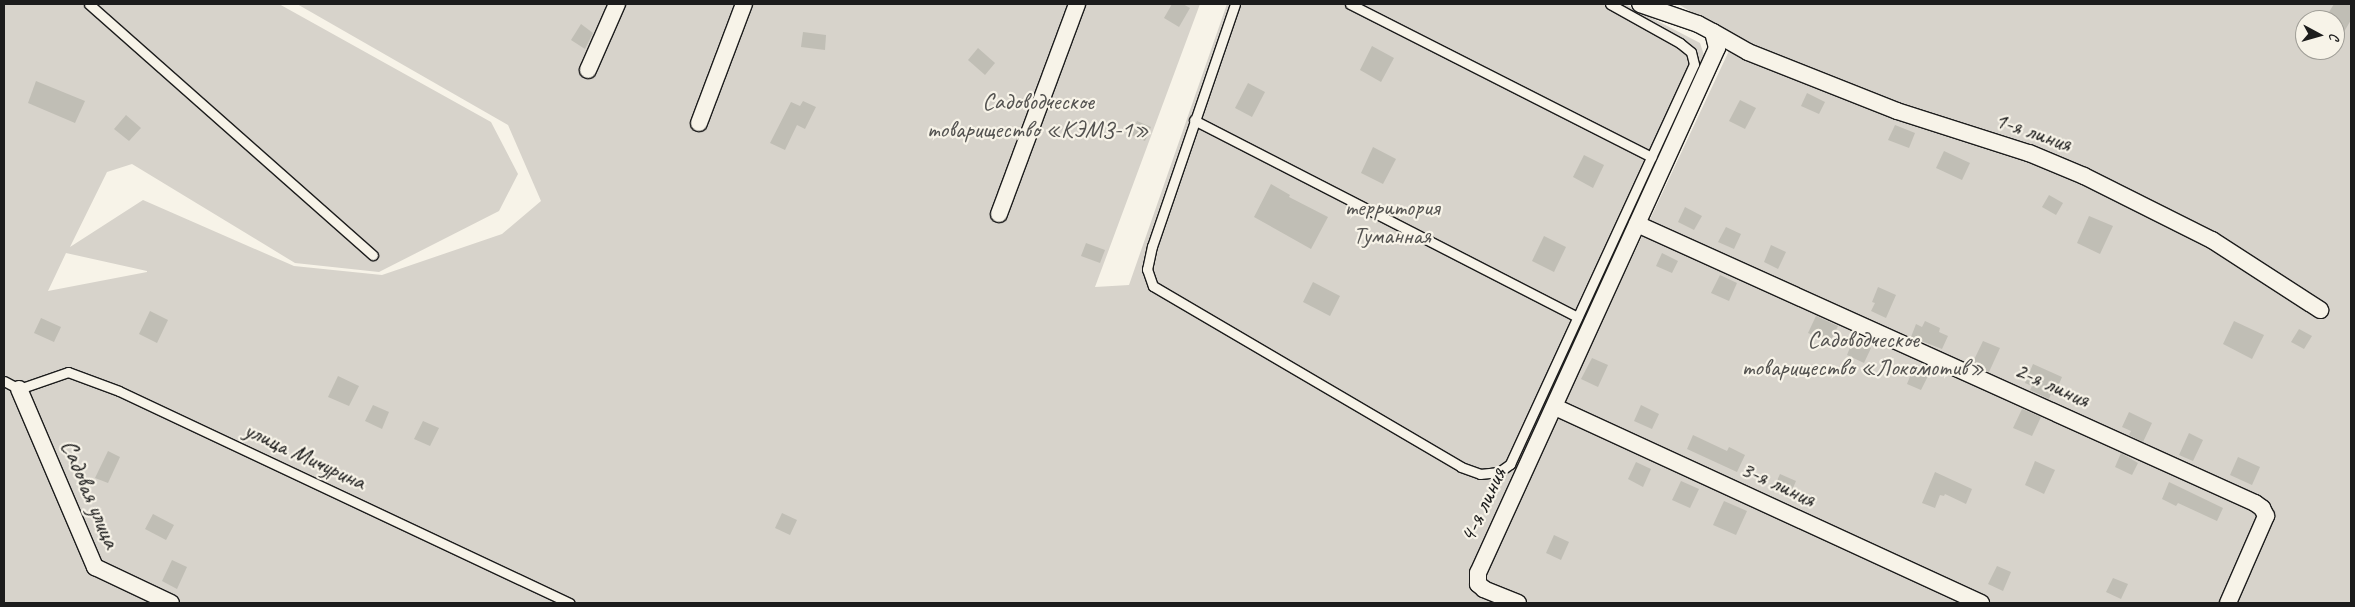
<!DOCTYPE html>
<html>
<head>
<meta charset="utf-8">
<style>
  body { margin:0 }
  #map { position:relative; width:2355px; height:607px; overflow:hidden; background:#f7f3e8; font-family:Caveat,sans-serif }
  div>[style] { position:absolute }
  .green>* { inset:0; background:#d7d3cb }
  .building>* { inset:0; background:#c0beb5 }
  .roads { filter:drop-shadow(1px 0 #1c1c1c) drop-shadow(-1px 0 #1c1c1c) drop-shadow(0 1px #1c1c1c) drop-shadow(0 -1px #1c1c1c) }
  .lane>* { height:9px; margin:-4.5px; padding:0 4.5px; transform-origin:4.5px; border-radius:4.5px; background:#f7f3e8 }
  .street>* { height:16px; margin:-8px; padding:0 8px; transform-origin:8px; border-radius:8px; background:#f7f3e8 }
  span { translate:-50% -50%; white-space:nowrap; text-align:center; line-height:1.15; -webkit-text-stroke:4.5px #f7f3e8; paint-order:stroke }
  .park-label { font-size:24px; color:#545351 }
  .street-label { font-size:24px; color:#1c1c1c }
  .frame { position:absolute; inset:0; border:5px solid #1c1c1c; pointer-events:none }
  .north { position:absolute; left:2295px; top:10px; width:50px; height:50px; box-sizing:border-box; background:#f7f3e8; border:1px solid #9f9d96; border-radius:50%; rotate:96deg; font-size:14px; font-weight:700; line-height:20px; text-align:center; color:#1c1c1c }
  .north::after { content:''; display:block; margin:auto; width:18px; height:22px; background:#1c1c1c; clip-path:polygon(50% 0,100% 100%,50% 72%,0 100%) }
</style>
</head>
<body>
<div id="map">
  <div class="green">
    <div style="clip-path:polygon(evenodd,4px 4px,279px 4px,491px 122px,518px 174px,499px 211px,379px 272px,295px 263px,132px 164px,107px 172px,70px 247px,143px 200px,294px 266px,382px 275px,502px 234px,541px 201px,508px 125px,297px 4px,1200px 4px,1095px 287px,1129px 285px,1227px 4px,1625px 4px,1700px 43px,1705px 58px,1485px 571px,1735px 38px,1678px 4px,2351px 4px,2351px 603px,4px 603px,4px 4px,2305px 20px,2335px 20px,2335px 50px,2305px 50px,2305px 20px,4px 4px,66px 253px,147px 271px,147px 272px,48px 291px,66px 253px)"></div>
  </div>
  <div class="building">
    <div style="clip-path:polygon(1172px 4px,1183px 4px,1190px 8px,1179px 27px,1164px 18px)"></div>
    <div style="clip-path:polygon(2334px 4px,2351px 4px,2351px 20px,2335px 47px,2335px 20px,2324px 20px)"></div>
    <div style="clip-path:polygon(581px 24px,593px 33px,585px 49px,571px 40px)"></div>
    <div style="clip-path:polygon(803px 32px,826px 35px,825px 50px,801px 47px)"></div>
    <div style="clip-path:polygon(1372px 46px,1394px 58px,1381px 82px,1360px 70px)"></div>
    <div style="clip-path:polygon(978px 48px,995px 63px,985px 75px,968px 60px)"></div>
    <div style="clip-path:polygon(36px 81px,85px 101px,75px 123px,28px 103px)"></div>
    <div style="clip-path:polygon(1248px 83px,1265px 92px,1252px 117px,1235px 108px)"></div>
    <div style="clip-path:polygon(1807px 93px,1825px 102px,1819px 114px,1801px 106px)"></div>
    <div style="clip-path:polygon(1740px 100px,1756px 108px,1745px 129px,1729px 121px)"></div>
    <div style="clip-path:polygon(803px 101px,816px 107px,805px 129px,797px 125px,785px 150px,770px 143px,791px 102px,800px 106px)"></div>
    <div style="clip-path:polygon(126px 115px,141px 128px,129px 141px,114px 129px)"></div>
    <div style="clip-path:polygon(1137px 121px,1151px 127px,1145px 141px,1131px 135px)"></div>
    <div style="clip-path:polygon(1895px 125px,1915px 133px,1909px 148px,1888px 140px)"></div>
    <div style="clip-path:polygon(1373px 147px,1396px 159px,1383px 184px,1361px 173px)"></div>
    <div style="clip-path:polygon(1944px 151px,1970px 163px,1962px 180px,1936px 168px)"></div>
    <div style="clip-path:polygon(1584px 155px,1604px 165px,1593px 188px,1573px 177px)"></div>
    <div style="clip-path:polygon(1271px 184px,1290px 195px,1289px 197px,1328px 217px,1311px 249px,1254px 217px)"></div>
    <div style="clip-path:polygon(2049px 195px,2063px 203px,2056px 215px,2042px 207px)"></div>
    <div style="clip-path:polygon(1685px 207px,1702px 216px,1694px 230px,1678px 222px)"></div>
    <div style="clip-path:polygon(2089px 216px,2113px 226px,2100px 254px,2077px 243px)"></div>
    <div style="clip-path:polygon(1726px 227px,1741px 234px,1734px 249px,1718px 242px)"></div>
    <div style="clip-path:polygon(1544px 236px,1566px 247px,1554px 272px,1532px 261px)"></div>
    <div style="clip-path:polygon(1086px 243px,1105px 250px,1100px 263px,1081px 256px)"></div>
    <div style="clip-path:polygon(1771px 245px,1786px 252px,1778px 269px,1764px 262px)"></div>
    <div style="clip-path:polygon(1662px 253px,1678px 261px,1672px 273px,1656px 266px)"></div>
    <div style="clip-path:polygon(1720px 275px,1737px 283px,1729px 301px,1711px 293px)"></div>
    <div style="clip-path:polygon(1313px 282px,1340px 296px,1330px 316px,1303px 302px)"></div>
    <div style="clip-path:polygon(1878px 287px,1896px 295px,1886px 318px,1871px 311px,1875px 303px,1872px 302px)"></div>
    <div style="clip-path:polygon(150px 311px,168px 320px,157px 343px,139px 334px)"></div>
    <div style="clip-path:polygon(1816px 316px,1838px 326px,1830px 342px,1808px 333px)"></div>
    <div style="clip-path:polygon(41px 318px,61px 327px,54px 342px,34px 333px)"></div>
    <div style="clip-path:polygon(1925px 321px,1940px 328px,1939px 332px,1948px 336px,1942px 349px,1911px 337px,1916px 324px,1922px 327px)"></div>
    <div style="clip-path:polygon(2234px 321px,2264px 335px,2252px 359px,2223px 344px)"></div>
    <div style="clip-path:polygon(2299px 329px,2312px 336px,2304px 349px,2291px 342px)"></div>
    <div style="clip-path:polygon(1853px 340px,1871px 348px,1864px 363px,1847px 355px)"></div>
    <div style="clip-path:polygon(1983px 341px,2000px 348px,1989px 372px,1972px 364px)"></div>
    <div style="clip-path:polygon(1592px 358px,1608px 365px,1598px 387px,1581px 379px)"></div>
    <div style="clip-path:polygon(2033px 364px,2062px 377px,2054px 396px,2051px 394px,2049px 399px,2030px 390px,2032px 386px,2025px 383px)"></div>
    <div style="clip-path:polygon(1913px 369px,1928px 376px,1921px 390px,1907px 384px)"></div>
    <div style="clip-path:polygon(338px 376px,359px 386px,349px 406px,328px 397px)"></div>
    <div style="clip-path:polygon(373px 405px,389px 412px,382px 429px,365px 421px)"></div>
    <div style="clip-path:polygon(1641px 405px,1659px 414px,1652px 429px,1634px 421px)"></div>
    <div style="clip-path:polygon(2022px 409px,2041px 417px,2032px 436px,2013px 428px)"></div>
    <div style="clip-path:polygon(2129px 412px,2152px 423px,2143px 442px,2129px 435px,2131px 431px,2122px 427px)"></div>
    <div style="clip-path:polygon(423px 421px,439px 428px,430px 446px,414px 439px)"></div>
    <div style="clip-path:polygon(2189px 433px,2203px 440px,2193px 461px,2179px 455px)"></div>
    <div style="clip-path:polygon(1693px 435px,1727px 451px,1729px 447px,1745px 455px,1737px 472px,1687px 449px)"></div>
    <div style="clip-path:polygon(108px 451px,120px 457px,108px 483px,95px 478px)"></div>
    <div style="clip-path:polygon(2121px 453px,2138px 463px,2132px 475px,2115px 467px)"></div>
    <div style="clip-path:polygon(2238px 457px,2260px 467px,2252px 485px,2230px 475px)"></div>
    <div style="clip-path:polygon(2035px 461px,2055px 470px,2044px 494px,2025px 485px)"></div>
    <div style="clip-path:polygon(1636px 462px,1651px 469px,1643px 487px,1628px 479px)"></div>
    <div style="clip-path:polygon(1935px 472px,1972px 489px,1966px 504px,1945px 494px,1944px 496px,1940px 495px,1935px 508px,1922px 503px)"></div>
    <div style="clip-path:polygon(1780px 474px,1796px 481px,1789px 497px,1773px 489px)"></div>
    <div style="clip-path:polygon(1681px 481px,1699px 489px,1690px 508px,1672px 500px)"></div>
    <div style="clip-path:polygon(2169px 482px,2223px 508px,2217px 521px,2178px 503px,2176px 506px,2162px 499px)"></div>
    <div style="clip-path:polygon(1724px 501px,1747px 511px,1736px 535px,1713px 525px)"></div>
    <div style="clip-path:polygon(782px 513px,797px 520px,790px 535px,775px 528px)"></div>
    <div style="clip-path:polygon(153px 514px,174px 525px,166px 540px,145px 529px)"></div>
    <div style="clip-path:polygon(1554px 535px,1569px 542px,1561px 560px,1546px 553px)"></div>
    <div style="clip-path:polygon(172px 560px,187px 567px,177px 589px,162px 581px)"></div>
    <div style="clip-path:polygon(1997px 566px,2011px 572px,2003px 591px,1988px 584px)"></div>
    <div style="clip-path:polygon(2113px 578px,2128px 584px,2121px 599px,2106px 592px)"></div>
  </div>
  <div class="roads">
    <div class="lane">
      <div style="left:89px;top:4px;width:379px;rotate:41.5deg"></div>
      <div style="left:1235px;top:4px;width:256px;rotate:108.9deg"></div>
      <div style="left:1152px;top:246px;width:24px;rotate:102deg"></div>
      <div style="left:1147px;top:269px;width:18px;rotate:71deg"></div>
      <div style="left:1153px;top:286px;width:357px;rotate:30.4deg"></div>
      <div style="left:1461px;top:467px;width:20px;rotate:20deg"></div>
      <div style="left:1480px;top:474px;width:19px;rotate:-6deg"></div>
      <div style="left:1499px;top:472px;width:14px;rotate:-36deg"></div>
      <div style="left:1510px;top:464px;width:440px;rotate:-65.3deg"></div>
      <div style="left:1694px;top:64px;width:12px;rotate:-104deg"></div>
      <div style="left:1691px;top:52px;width:14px;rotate:-141deg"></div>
      <div style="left:1680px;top:43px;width:80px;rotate:-150.9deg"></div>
      <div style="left:1350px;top:4px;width:338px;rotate:26.9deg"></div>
      <div style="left:1194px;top:120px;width:431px;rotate:27.2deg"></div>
      <div style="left:4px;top:381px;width:17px;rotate:28deg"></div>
      <div style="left:19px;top:389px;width:52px;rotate:-19.1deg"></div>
      <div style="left:68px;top:372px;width:54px;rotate:20.4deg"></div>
      <div style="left:119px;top:391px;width:498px;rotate:25.2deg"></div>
    </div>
    <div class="street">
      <div style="left:1713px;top:32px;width:40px;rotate:29.7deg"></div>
      <div style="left:1748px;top:52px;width:160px;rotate:21.6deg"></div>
      <div style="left:1897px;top:111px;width:139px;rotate:17.7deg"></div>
      <div style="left:2029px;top:153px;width:60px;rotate:22.7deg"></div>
      <div style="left:2084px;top:176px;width:143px;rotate:26.6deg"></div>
      <div style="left:2212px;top:240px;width:129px;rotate:32.9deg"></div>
      <div style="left:588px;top:70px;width:72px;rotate:-66.3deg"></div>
      <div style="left:699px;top:123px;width:127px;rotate:-69.3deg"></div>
      <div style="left:999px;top:214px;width:224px;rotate:-69.6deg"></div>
      <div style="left:1637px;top:224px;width:678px;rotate:24.3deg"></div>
      <div style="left:2255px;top:503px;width:9px;rotate:36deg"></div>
      <div style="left:2262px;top:508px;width:9px;rotate:63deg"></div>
      <div style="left:2266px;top:516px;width:95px;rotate:113.6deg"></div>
      <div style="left:19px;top:389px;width:194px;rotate:66.9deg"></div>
      <div style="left:95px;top:567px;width:84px;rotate:25.3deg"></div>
      <div style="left:1555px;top:407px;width:469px;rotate:24.7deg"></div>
      <div style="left:1518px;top:603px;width:37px;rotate:-158deg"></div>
      <div style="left:1484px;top:589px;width:8px;rotate:-140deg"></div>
      <div style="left:1478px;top:584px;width:11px;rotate:-90deg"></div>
      <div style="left:1478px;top:573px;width:577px;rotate:-65.52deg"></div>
      <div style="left:1717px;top:48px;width:16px;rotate:-104deg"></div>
      <div style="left:1713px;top:32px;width:17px;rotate:-152deg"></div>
      <div style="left:1698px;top:24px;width:61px;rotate:-161deg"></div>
    </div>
  </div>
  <div class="park-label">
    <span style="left:1038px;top:116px">Садоводческое<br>товарищество «КЭМЗ-1»</span>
    <span style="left:1392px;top:222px">территория<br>Туманная</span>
    <span style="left:1863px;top:354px">Садоводческое<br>товарищество «Локомотив»</span>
  </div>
  <div class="street-label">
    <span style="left:2033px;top:132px;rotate:19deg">1-я линия</span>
    <span style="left:2052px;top:385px;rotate:24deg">2-я линия</span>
    <span style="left:305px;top:456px;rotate:25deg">улица Мичурина</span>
    <span style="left:1778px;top:484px;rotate:25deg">3-я линия</span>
    <span style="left:90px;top:494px;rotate:67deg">Садовая улица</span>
    <span style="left:1483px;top:505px;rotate:-65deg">4-я линия</span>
  </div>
  <div class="frame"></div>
  <div class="north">С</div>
</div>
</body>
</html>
